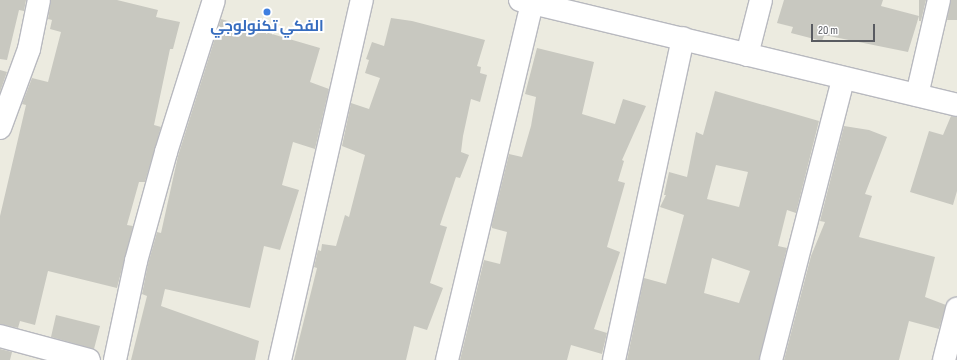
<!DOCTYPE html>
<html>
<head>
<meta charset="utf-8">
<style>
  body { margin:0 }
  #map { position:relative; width:957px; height:360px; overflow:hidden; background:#ecebe0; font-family:"Sofia Sans Condensed",Cairo,sans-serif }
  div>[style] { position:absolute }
  .building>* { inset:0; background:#c8c8c0 }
  .roads { filter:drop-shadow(1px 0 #b8b9bf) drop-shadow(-1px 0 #b8b9bf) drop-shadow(0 1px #b8b9bf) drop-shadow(0 -1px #b8b9bf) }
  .minor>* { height:22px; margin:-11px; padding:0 11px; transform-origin:11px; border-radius:11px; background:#fff }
  .dots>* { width:11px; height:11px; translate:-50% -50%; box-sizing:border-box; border:2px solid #fff; border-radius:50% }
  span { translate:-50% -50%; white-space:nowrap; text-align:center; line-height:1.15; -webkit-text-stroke:4px #fff; paint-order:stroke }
  .shop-label { font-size:15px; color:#366cbe; font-weight:700 }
  .scale { position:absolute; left:811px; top:24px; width:64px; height:18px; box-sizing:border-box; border:2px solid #595b61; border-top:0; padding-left:5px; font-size:12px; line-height:14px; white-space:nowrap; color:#595b61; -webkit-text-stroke:3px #fff; paint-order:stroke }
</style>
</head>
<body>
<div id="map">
  <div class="building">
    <div style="clip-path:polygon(0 0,26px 0,24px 11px,19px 10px,7px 60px,0 59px)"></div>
    <div style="clip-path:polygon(51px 0,117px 0,158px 10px,156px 17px,180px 22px,173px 49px,170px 49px,154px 125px,161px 127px,145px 182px,139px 182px,127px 225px,133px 226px,117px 288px,48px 271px,35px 325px,20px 321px,18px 328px,0 324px,0 216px,26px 105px,22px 104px,32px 78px,48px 82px,61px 32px,50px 29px,52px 20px,48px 19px)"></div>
    <div style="clip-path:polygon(784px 0,883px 0,881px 6px,919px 16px,908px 52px,829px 36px,824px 36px,822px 41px,791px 33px,793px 27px,777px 23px)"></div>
    <div style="clip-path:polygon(919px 0,926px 0,921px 21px,919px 21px)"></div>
    <div style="clip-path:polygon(951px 0,957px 0,957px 20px,947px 20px)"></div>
    <div style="clip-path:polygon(391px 18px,412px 21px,485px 40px,477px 66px,481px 67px,480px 73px,487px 75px,480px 102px,471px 99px,463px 136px,461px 152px,469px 155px,460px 178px,456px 177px,440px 225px,447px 227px,430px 283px,443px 288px,427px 330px,414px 326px,406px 360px,294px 360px,317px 268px,314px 267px,318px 250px,321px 251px,322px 244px,336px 246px,345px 215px,349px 217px,365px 155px,342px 146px,351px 103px,369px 109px,380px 78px,365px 73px,369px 60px,366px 59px,372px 42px,384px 46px)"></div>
    <div style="clip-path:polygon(221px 19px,320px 48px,310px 82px,329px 89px,315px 149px,293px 142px,282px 185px,299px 190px,280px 250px,264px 246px,250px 308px,165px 289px,161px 306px,259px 341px,255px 360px,131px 360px,147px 296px,142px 294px,148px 264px,157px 232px,161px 233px,178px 156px)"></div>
    <div style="clip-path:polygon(537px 48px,594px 62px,582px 114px,615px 124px,623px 99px,646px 106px,622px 160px,624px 161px,618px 181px,625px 183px,607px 247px,620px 252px,594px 329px,607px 333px,602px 354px,571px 345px,567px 360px,460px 360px,484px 260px,500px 264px,507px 232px,492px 228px,492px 224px,509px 154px,522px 157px,531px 126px,536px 97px,525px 94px)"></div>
    <div style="clip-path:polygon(0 70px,7px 72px,0 92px)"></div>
    <div style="clip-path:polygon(evenodd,715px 91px,819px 121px,796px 213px,787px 210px,778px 246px,787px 248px,759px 360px,627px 360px,644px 278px,666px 284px,684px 215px,660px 207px,666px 195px,664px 195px,669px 172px,687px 177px,696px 132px,703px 135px,715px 91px,716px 165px,748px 172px,739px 207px,707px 199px,716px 165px,715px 91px,712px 258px,750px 271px,739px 303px,704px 293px,712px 258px)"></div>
    <div style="clip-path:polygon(951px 116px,957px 117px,957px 191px,953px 205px,910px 192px,929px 131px,943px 135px)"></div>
    <div style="clip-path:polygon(844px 126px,869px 130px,887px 137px,865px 194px,872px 196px,859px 237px,935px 257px,925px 297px,946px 305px,939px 329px,909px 321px,899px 360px,784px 360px,811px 256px,825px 222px,820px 221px)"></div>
    <div style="clip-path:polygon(56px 315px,100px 326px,94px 349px,51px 337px)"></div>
    <div style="clip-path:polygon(0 349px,12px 352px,10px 360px,0 360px)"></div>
  </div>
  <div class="roads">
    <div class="minor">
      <div style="left:520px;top:0;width:449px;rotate:13.5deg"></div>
      <div style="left:747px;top:55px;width:57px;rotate:-75.7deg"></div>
      <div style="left:917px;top:95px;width:98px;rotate:-77deg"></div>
      <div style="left:0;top:128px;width:84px;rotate:-69.8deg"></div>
      <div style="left:29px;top:49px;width:50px;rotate:-78.5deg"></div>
      <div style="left:0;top:336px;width:92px;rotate:15.1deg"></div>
      <div style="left:115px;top:360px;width:101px;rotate:-78deg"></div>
      <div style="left:136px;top:261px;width:113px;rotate:-74.6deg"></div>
      <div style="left:166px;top:152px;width:159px;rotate:-72.5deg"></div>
      <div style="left:280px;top:360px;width:369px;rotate:-77.2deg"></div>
      <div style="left:447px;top:360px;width:367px;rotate:-76.6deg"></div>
      <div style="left:614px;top:360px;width:329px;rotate:-77.9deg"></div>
      <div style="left:771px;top:360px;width:290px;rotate:-75.6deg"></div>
      <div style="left:944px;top:360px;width:53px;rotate:-75.7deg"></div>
    </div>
  </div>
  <div class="dots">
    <div style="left:267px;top:12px;background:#3f7fe0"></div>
  </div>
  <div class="shop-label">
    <span style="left:267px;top:27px">الفكي تكنولوجي</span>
  </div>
  <div class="scale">20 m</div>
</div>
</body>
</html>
